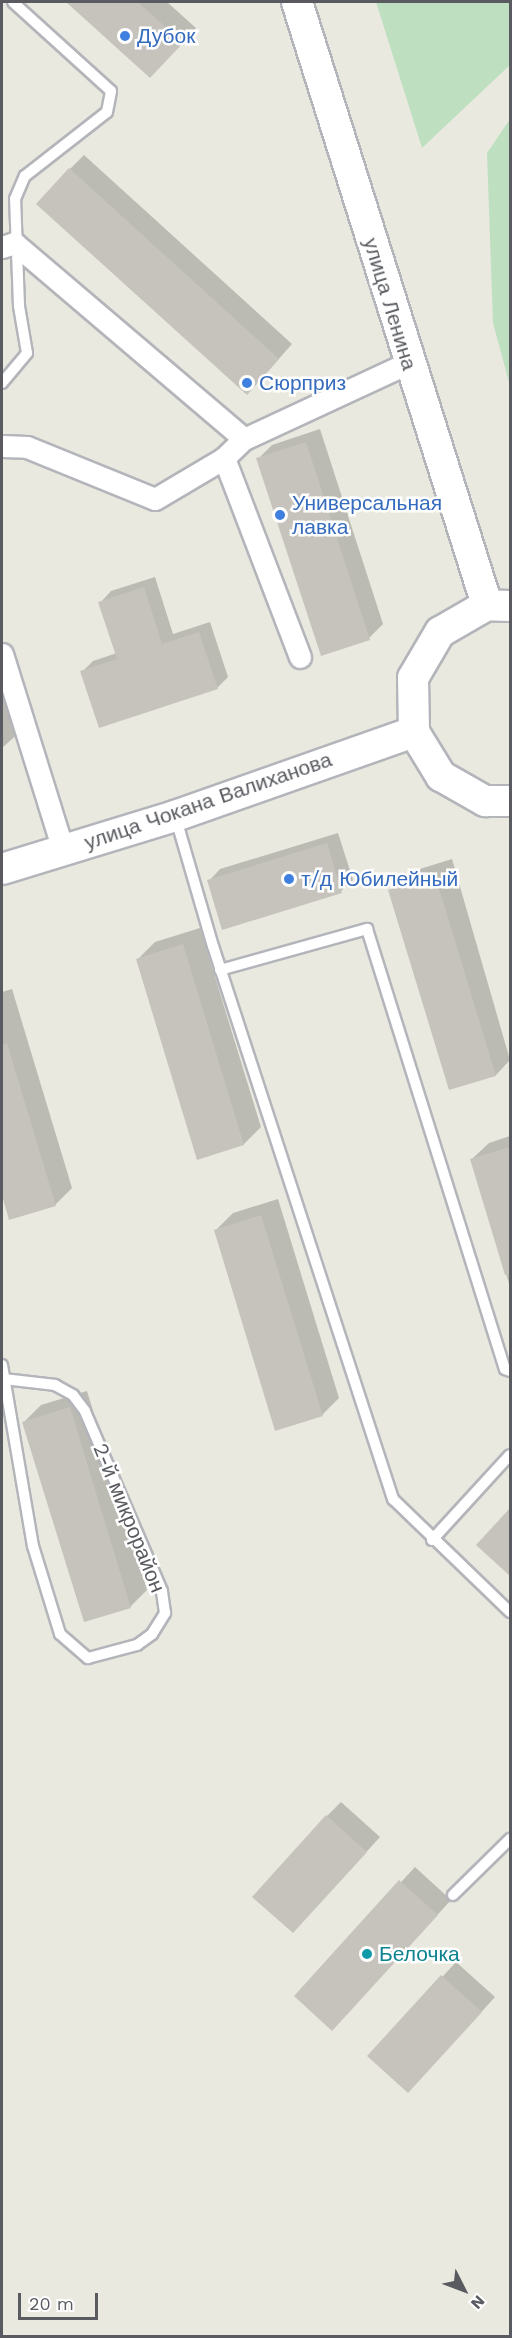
<!DOCTYPE html>
<html>
<head>
<meta charset="utf-8">
<style>
  body { margin:0 }
  #map { position:relative; width:512px; height:2338px; overflow:hidden; background:#eae9e0; font-family:"Work Sans",sans-serif }
  div>[style] { position:absolute }
  .green>* { inset:0; background:#bee0c1 }
  .shadow>* { inset:0; background:#0003 }
  .building>* { inset:0; background:#c6c3bd }
  .roads { filter:drop-shadow(2px 0 #b3b5ba) drop-shadow(-2px 0 #b3b5ba) drop-shadow(0 2px #b3b5ba) drop-shadow(0 -2px #b3b5ba) }
  .lane>* { height:10px; margin:-5px; padding:0 5px; transform-origin:5px; border-radius:5px; background:#fff }
  .street>* { height:21px; margin:-10.5px; padding:0 10.5px; transform-origin:10.5px; border-radius:10.5px; background:#fff }
  .secondary>* { height:30px; margin:-15px; padding:0 15px; transform-origin:15px; border-radius:15px; background:#fff }
  .dots>* { width:16px; height:16px; translate:-50% -50%; box-sizing:border-box; border:3px solid #fff; border-radius:50% }
  span { translate:-50% -50%; white-space:nowrap; text-align:center; line-height:1.15; -webkit-text-stroke:5px #fff; paint-order:stroke }
  .shop-label { font-size:21px; color:#366cbe }
  .left { translate:0 -50%; text-align:left }
  .street-label { font-size:21px; color:#595b60 }
  .culture-label { font-size:21px; color:#0d838f }
  .frame { position:absolute; inset:0; border:3px solid #595b60; pointer-events:none }
  .north { position:absolute; left:434px; top:2260px; width:60px; height:60px; -webkit-text-stroke:4px #fff; paint-order:stroke; rotate:132deg; font-size:16px; font-weight:700; line-height:24px; text-align:center; color:#595b60 }
  .north::after { content:''; display:block; margin:auto; width:21px; height:27px; background:#595b60; clip-path:polygon(50% 0,100% 100%,50% 72%,0 100%) }
  .scale { position:absolute; left:18px; top:2293px; width:80px; height:27px; box-sizing:border-box; border:3px solid #595b60; border-top:0; padding-left:8px; font-size:18px; line-height:21px; white-space:nowrap; color:#595b60; -webkit-text-stroke:4px #fff; paint-order:stroke }
</style>
</head>
<body>
<div id="map">
  <div class="green">
    <div style="clip-path:polygon(376px 2px,510px 2px,510px 65px,422px 148px)"></div>
    <div style="clip-path:polygon(510px 119px,510px 386px,493px 323px,487px 153px)"></div>
  </div>
  <div class="shadow">
    <div style="clip-path:polygon(68px 2px,167px 2px,196px 28px,150px 76px)"></div>
    <div style="clip-path:polygon(84px 155px,292px 344px,261px 379px,70px 169px)"></div>
    <div style="clip-path:polygon(320px 429px,383px 624px,369px 638px,258px 459px,272px 445px)"></div>
    <div style="clip-path:polygon(155px 577px,173px 634px,210px 622px,228px 677px,217px 688px,82px 672px,93px 661px,117px 653px,100px 603px,111px 591px)"></div>
    <div style="clip-path:polygon(2px 675px,20px 732px,2px 748px)"></div>
    <div style="clip-path:polygon(338px 833px,353px 880px,341px 891px,209px 881px,220px 869px)"></div>
    <div style="clip-path:polygon(452px 859px,510px 1060px,496px 1075px,450px 1089px,390px 890px,407px 873px)"></div>
    <div style="clip-path:polygon(200px 928px,261px 1127px,244px 1144px,198px 1158px,138px 959px,155px 942px)"></div>
    <div style="clip-path:polygon(12px 989px,72px 1188px,55px 1205px,10px 1218px,2px 1190px,2px 992px)"></div>
    <div style="clip-path:polygon(510px 1136px,510px 1287px,472px 1159px,489px 1143px)"></div>
    <div style="clip-path:polygon(278px 1199px,339px 1398px,322px 1415px,216px 1230px,233px 1213px)"></div>
    <div style="clip-path:polygon(87px 1391px,147px 1590px,130px 1607px,24px 1422px,41px 1405px)"></div>
    <div style="clip-path:polygon(510px 1510px,510px 1574px,478px 1545px)"></div>
    <div style="clip-path:polygon(341px 1802px,380px 1837px,307px 1917px,327px 1816px)"></div>
    <div style="clip-path:polygon(415px 1867px,451px 1900px,346px 2015px,296px 1996px)"></div>
    <div style="clip-path:polygon(456px 1962px,495px 1997px,422px 2077px,370px 2056px)"></div>
  </div>
  <div class="building">
    <div style="clip-path:polygon(66px 2px,138px 2px,183px 43px,150px 78px)"></div>
    <div style="clip-path:polygon(69px 168px,279px 359px,247px 395px,36px 204px)"></div>
    <div style="clip-path:polygon(306px 442px,370px 640px,321px 656px,256px 458px)"></div>
    <div style="clip-path:polygon(144px 587px,162px 644px,199px 632px,218px 689px,99px 728px,80px 671px,117px 659px,98px 602px)"></div>
    <div style="clip-path:polygon(327px 843px,342px 893px,222px 930px,207px 880px)"></div>
    <div style="clip-path:polygon(435px 875px,496px 1076px,449px 1090px,388px 890px)"></div>
    <div style="clip-path:polygon(183px 944px,244px 1145px,197px 1160px,136px 959px)"></div>
    <div style="clip-path:polygon(7px 1043px,56px 1206px,9px 1220px,2px 1195px,2px 1044px)"></div>
    <div style="clip-path:polygon(510px 1147px,510px 1274px,505px 1275px,470px 1159px)"></div>
    <div style="clip-path:polygon(261px 1215px,323px 1416px,275px 1431px,214px 1230px)"></div>
    <div style="clip-path:polygon(70px 1407px,131px 1608px,84px 1622px,22px 1422px)"></div>
    <div style="clip-path:polygon(510px 1508px,510px 1576px,476px 1545px)"></div>
    <div style="clip-path:polygon(326px 1815px,367px 1852px,293px 1933px,252px 1897px)"></div>
    <div style="clip-path:polygon(399px 1880px,438px 1915px,332px 2031px,294px 1996px)"></div>
    <div style="clip-path:polygon(441px 1975px,482px 2012px,408px 2093px,367px 2056px)"></div>
  </div>
  <div class="roads">
    <div class="lane">
      <div style="left:2px;top:383px;width:39px;rotate:-50deg"></div>
      <div style="left:27px;top:353px;width:48px;rotate:-99.7deg"></div>
      <div style="left:19px;top:306px;width:107px;rotate:-92.1deg"></div>
      <div style="left:15px;top:199px;width:25px;rotate:-67deg"></div>
      <div style="left:25px;top:176px;width:104px;rotate:-38deg"></div>
      <div style="left:107px;top:112px;width:21px;rotate:-79deg"></div>
      <div style="left:111px;top:91px;width:132px;rotate:-137.8deg"></div>
      <div style="left:176px;top:819px;width:132px;rotate:73.8deg"></div>
      <div style="left:213px;top:946px;width:582px;rotate:71.97deg"></div>
      <div style="left:393px;top:1499px;width:163px;rotate:44deg"></div>
      <div style="left:220px;top:970px;width:153px;rotate:-15.6deg"></div>
      <div style="left:367px;top:929px;width:461px;rotate:72.6deg"></div>
      <div style="left:505px;top:1369px;width:5px;rotate:22deg"></div>
      <div style="left:2px;top:1365px;width:184px;rotate:80.3deg"></div>
      <div style="left:33px;top:1546px;width:92px;rotate:72.9deg"></div>
      <div style="left:60px;top:1634px;width:37px;rotate:41deg"></div>
      <div style="left:88px;top:1658px;width:51px;rotate:-14.9deg"></div>
      <div style="left:137px;top:1645px;width:19px;rotate:-36deg"></div>
      <div style="left:152px;top:1634px;width:25px;rotate:-58deg"></div>
      <div style="left:165px;top:1613px;width:22px;rotate:-98deg"></div>
      <div style="left:162px;top:1591px;width:196px;rotate:-113.2deg"></div>
      <div style="left:85px;top:1411px;width:20px;rotate:-127deg"></div>
      <div style="left:73px;top:1395px;width:21px;rotate:-151deg"></div>
      <div style="left:55px;top:1385px;width:51px;rotate:-173.3deg"></div>
      <div style="left:432px;top:1540px;width:115px;rotate:-47.5deg"></div>
      <div style="left:453px;top:1895px;width:80px;rotate:-44.5deg"></div>
    </div>
    <div class="street">
      <div style="left:2px;top:247px;width:13px;rotate:-18deg"></div>
      <div style="left:14px;top:243px;width:302px;rotate:40.4deg"></div>
      <div style="left:2px;top:446px;width:25px;rotate:2deg"></div>
      <div style="left:27px;top:447px;width:138px;rotate:22.1deg"></div>
      <div style="left:155px;top:499px;width:80px;rotate:-30.7deg"></div>
      <div style="left:224px;top:458px;width:28px;rotate:-44deg"></div>
      <div style="left:244px;top:439px;width:181px;rotate:-24.9deg"></div>
      <div style="left:224px;top:458px;width:213px;rotate:69.1deg"></div>
      <div style="left:2px;top:654px;width:205px;rotate:72.7deg"></div>
    </div>
    <div class="secondary">
      <div style="left:297px;top:2px;width:632px;rotate:72.51deg"></div>
      <div style="left:510px;top:606px;width:23px;rotate:-178deg"></div>
      <div style="left:487px;top:605px;width:54px;rotate:150.1deg"></div>
      <div style="left:440px;top:632px;width:53px;rotate:120.4deg"></div>
      <div style="left:413px;top:678px;width:54px;rotate:88.9deg"></div>
      <div style="left:414px;top:732px;width:52px;rotate:58.5deg"></div>
      <div style="left:441px;top:776px;width:51px;rotate:29.6deg"></div>
      <div style="left:485px;top:801px;width:25px"></div>
      <div style="left:2px;top:869px;width:181px;rotate:-17deg"></div>
      <div style="left:175px;top:816px;width:253px;rotate:-19.4deg"></div>
    </div>
  </div>
  <div class="dots">
    <div style="left:125px;top:36px;background:#3f7fe0"></div>
    <div style="left:247px;top:383px;background:#3f7fe0"></div>
    <div style="left:280px;top:515px;background:#3f7fe0"></div>
    <div style="left:289px;top:879px;background:#3f7fe0"></div>
    <div style="left:367px;top:1954px;background:#0f9aa8"></div>
  </div>
  <div class="shop-label">
    <span class="left" style="left:137px;top:36px">Дубок</span>
    <span class="left" style="left:259px;top:383px">Сюрприз</span>
    <span class="left" style="left:292px;top:515px">Универсальная<br>лавка</span>
    <span class="left" style="left:301px;top:879px">т/д Юбилейный</span>
  </div>
  <div class="street-label">
    <span style="left:390px;top:304px;rotate:73deg">улица Ленина</span>
    <span style="left:208px;top:801px;rotate:-19deg">улица Чокана Валиханова</span>
    <span style="left:129px;top:1518px;rotate:68deg">2-й микрорайон</span>
  </div>
  <div class="culture-label">
    <span class="left" style="left:379px;top:1954px">Белочка</span>
  </div>
  <div class="frame"></div>
  <div class="north">N</div>
  <div class="scale">20 m</div>
</div>
</body>
</html>
